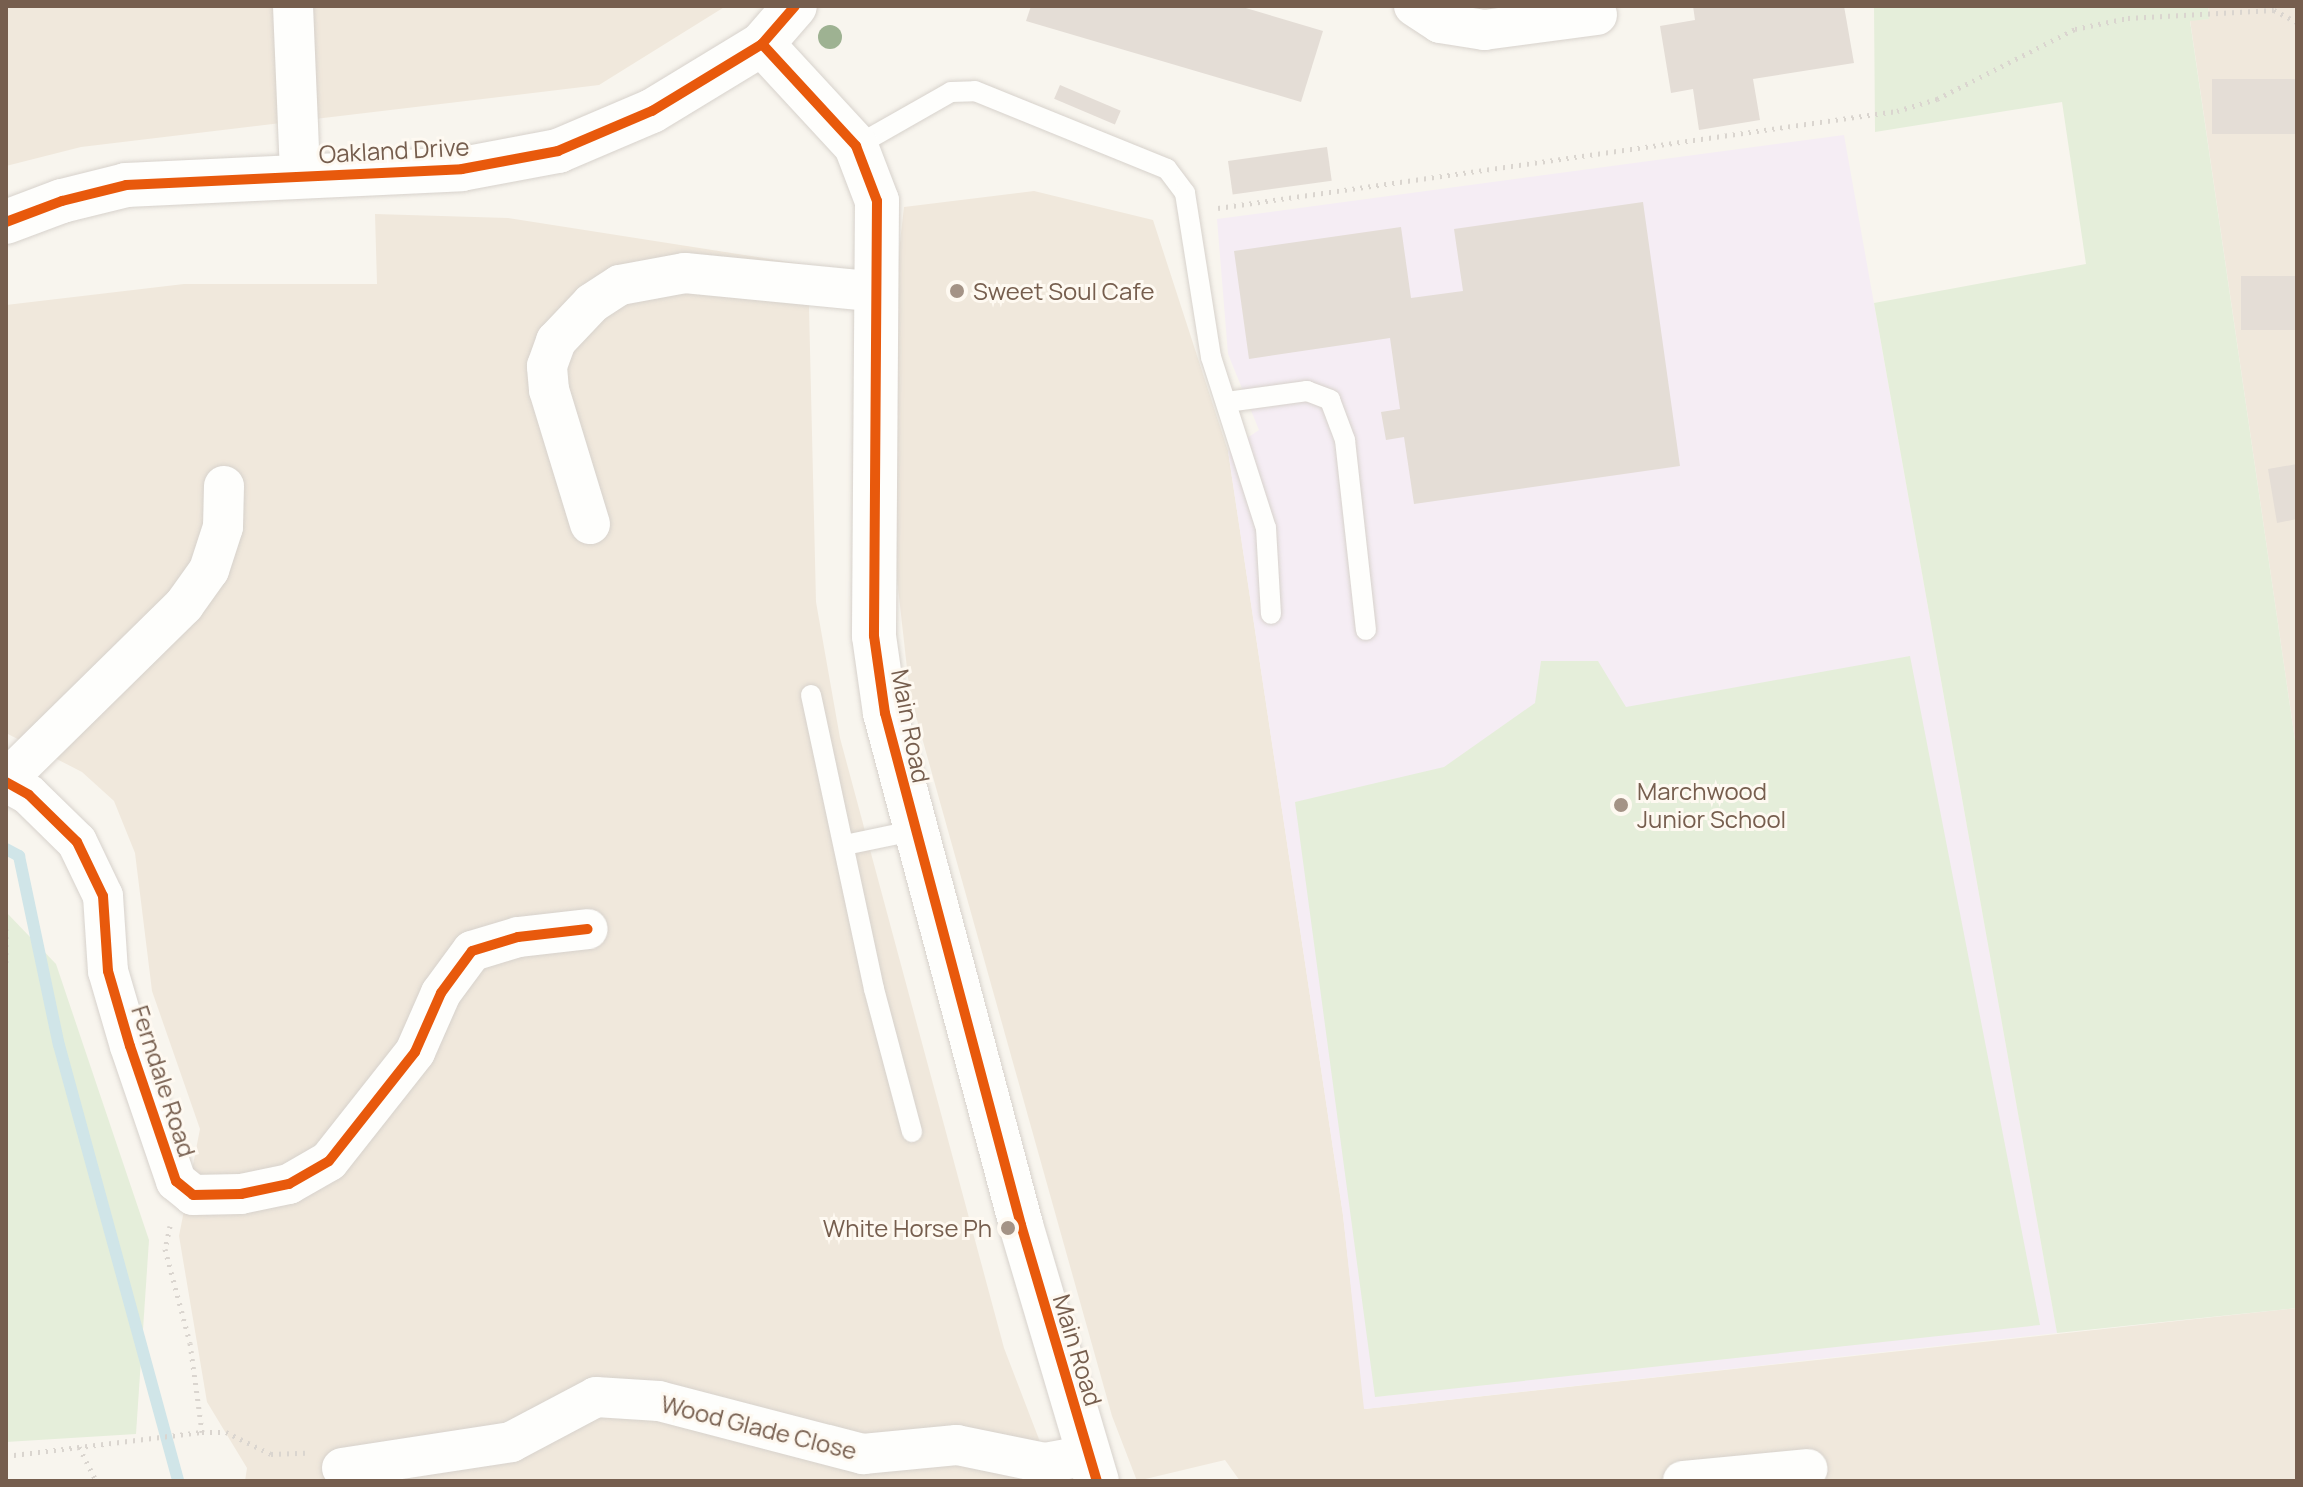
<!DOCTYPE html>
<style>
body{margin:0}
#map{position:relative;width:2303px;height:1487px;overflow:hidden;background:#f8f5ee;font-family:Manrope,sans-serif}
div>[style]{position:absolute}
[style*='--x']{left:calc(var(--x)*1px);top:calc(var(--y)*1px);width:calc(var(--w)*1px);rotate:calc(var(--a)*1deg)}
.residential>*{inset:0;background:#f0e8dc}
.education>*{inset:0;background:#f5edf4}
.green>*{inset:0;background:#e5eeda}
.stream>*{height:12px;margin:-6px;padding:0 6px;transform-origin:6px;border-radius:6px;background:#d0e5e8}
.building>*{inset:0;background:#e4ddd6;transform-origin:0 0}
.path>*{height:5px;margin-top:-2.5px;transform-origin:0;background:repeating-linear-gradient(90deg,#dad5cf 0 2px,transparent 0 8px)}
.roads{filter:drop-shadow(0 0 2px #d7d2cc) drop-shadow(0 0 2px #d7d2cc)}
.lane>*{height:20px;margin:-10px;padding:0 10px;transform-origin:10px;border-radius:10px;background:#fefefc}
.street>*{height:40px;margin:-20px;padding:0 20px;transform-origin:20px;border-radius:20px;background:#fefefc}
.secondary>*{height:44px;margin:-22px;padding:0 22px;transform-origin:22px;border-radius:22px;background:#fefefc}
.cycleway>*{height:10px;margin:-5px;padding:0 5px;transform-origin:5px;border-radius:5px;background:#e8590c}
.trees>*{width:24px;height:24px;margin:-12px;border-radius:50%;background:#9eb292}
.dots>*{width:22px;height:22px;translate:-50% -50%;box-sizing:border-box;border:4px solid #fef9f1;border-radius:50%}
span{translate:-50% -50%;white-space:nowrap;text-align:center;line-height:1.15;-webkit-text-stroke:6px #fef9f1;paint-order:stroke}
.street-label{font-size:24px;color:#765e4e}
.poi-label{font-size:24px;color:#765e4e}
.left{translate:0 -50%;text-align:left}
.right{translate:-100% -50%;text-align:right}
.frame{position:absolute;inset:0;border:8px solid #765e4e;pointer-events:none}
</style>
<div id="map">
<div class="residential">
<div style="clip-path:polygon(6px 6px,726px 6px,599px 85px,81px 147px,6px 166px)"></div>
<div style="clip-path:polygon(2208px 6px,2297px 6px,2297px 754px,2190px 20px,2209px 19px)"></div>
<div style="clip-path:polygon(1034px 191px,1153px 220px,1228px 451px,1343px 1215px,1365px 1409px,2297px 1308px,2297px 1481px,1240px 1481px,1225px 1460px,1137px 1481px,1112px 1416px,910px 695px,895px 561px,896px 279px,904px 207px)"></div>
<div style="clip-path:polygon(375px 214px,508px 218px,808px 265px,816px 602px,840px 738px,1004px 1348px,1055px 1481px,245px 1481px,247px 1468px,207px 1402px,179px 1236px,200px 1129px,152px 991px,135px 853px,114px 801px,82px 772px,6px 733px,6px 305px,184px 284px,377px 284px)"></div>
</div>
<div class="education">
<div style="clip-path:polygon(1844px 135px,2057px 1333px,1364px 1409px,1343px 1215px,1228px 451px,1259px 430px,1228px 354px,1217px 219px)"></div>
</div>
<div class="green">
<div style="clip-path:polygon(1874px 6px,2208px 6px,2209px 19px,2190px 21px,2297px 754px,2297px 1308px,2057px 1333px,1874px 303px,2086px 264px,2062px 102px,1875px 132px)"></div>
<div style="clip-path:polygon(1910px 656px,2040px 1325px,1375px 1397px,1295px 802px,1444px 767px,1535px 703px,1541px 661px,1598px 661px,1626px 707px)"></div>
<div style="clip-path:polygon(6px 912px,56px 964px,149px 1240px,136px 1434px,6px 1442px)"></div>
</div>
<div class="stream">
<div style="--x:6;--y:849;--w:15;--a:28"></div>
<div style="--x:19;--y:856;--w:193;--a:78.1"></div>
<div style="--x:59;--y:1045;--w:452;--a:74.7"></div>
</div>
<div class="building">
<div style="clip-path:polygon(1031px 6px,1239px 6px,1323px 31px,1301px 102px,1026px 21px)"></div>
<div style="clip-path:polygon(1693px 6px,1844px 6px,1854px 63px,1753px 79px,1760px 120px,1699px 130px,1693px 89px,1671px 93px,1660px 26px,1695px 20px)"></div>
<div style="left:2297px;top:79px;width:55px;height:85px;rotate:90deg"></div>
<div style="left:1060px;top:85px;width:66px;height:15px;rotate:23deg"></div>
<div style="left:1327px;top:147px;width:34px;height:100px;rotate:82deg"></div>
<div style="clip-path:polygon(1643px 202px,1680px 466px,1414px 504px,1404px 437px,1386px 440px,1381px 412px,1400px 409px,1390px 338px,1249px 359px,1234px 251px,1401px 227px,1411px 298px,1463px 291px,1454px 229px)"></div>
<div style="left:2297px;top:276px;width:54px;height:56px;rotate:90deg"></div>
<div style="clip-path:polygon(2297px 464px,2297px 519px,2277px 523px,2268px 469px)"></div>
</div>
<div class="path">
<div style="--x:1218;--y:208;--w:686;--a:-8.13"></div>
<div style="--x:1897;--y:111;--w:42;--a:-16.7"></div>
<div style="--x:1937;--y:99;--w:155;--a:-26.9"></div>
<div style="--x:2075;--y:29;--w:54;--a:-11.7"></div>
<div style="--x:2128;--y:18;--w:146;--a:-3.1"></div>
<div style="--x:2274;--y:10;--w:26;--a:28"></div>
<div style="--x:6;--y:929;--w:38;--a:90"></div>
<div style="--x:170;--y:1226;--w:24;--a:102"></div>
<div style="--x:165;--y:1249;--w:97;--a:75.1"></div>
<div style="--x:190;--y:1343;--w:90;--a:82.3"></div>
<div style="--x:79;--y:1447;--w:38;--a:63"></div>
<div style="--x:6;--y:1456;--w:197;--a:-7"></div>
<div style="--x:202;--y:1432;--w:24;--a:0"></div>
<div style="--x:226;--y:1432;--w:50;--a:26.1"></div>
<div style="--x:271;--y:1454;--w:34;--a:-2"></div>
</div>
<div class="roads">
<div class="lane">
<div style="--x:856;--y:146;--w:109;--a:-29.6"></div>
<div style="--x:951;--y:92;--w:24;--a:-2"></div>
<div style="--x:975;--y:91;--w:207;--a:22.1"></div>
<div style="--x:1167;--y:169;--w:30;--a:53"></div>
<div style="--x:1185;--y:193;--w:166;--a:81"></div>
<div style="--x:1211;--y:357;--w:180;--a:72.2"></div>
<div style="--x:1266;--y:528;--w:86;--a:86.7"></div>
<div style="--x:1227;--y:402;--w:81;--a:-7.8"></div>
<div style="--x:1307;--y:391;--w:25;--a:21"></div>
<div style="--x:1330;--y:400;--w:43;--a:69.4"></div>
<div style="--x:1345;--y:440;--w:191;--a:83.7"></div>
<div style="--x:811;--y:695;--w:301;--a:77.9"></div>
<div style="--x:874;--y:989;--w:148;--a:75.1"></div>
<div style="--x:845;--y:845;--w:68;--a:-11.8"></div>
</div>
<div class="street">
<div style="--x:293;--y:6;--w:169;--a:87.6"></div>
<div style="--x:1414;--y:6;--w:31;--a:33"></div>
<div style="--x:1440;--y:23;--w:45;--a:9"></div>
<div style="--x:1484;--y:30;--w:114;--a:-7.6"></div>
<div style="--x:590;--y:524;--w:140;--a:-107"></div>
<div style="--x:549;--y:390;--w:24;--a:-95"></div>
<div style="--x:547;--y:366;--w:27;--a:-70"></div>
<div style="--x:556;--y:341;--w:52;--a:-46.5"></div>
<div style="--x:592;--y:303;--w:33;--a:-33"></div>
<div style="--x:620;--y:285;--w:66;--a:-10.5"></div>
<div style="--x:685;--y:273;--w:194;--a:5.6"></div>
<div style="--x:6;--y:780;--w:250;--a:-44.5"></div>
<div style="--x:184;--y:605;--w:43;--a:-54.5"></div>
<div style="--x:209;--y:570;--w:45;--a:-72"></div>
<div style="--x:223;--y:527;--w:41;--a:-88.6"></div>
<div style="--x:6;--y:782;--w:26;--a:29"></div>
<div style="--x:29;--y:795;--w:67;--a:44.4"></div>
<div style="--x:77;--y:842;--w:60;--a:64.3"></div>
<div style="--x:103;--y:896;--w:75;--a:86.2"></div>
<div style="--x:108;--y:971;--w:78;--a:73.7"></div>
<div style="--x:130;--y:1046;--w:143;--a:71.2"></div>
<div style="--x:176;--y:1181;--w:22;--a:39"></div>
<div style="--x:193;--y:1195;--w:48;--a:-1.2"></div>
<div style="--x:241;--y:1194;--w:49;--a:-11.8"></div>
<div style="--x:289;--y:1184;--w:46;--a:-29.9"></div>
<div style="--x:329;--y:1161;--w:139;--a:-51.7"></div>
<div style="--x:415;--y:1052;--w:64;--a:-66.2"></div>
<div style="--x:441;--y:993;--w:52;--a:-53.6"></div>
<div style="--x:472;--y:951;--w:48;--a:-16.9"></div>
<div style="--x:518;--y:937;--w:70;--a:-6.5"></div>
<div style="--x:342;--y:1468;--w:171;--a:-8.7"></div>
<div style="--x:511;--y:1442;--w:96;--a:-27.9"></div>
<div style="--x:596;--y:1397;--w:63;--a:3.6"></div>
<div style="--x:659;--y:1401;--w:211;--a:14.6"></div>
<div style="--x:863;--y:1454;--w:94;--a:-5.5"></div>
<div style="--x:957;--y:1445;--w:90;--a:11.6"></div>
<div style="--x:1045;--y:1463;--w:45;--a:-10.3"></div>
<div style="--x:1683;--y:1481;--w:125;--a:-5.5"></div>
</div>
<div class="secondary">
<div style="--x:762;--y:44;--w:139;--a:47.3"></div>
<div style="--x:856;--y:146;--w:59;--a:69.1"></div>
<div style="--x:877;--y:201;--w:435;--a:90.4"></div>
<div style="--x:874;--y:636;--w:78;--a:81.9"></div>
<div style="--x:885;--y:713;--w:530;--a:75.12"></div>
<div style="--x:1021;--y:1225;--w:267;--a:73.5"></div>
<div style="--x:6;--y:222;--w:60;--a:-20.6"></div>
<div style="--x:62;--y:201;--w:66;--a:-14"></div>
<div style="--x:126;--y:185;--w:336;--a:-2.7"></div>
<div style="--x:462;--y:169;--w:98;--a:-10.6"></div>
<div style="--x:558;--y:151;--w:102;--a:-23.1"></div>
<div style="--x:652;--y:111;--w:129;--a:-31.3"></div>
<div style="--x:762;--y:44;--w:50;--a:-49"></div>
</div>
</div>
<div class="cycleway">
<div style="--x:762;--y:44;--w:139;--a:47.3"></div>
<div style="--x:856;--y:146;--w:59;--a:69.1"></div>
<div style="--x:877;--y:201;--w:435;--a:90.4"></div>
<div style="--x:874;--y:636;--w:78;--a:81.9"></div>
<div style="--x:885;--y:713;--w:530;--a:75.12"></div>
<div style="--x:1021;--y:1225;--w:267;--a:73.5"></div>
<div style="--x:6;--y:222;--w:60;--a:-20.6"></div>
<div style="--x:62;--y:201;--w:66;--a:-14"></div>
<div style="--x:126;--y:185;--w:336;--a:-2.7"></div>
<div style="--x:462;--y:169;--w:98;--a:-10.6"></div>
<div style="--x:558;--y:151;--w:102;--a:-23.1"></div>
<div style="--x:652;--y:111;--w:129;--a:-31.3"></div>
<div style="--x:762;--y:44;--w:50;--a:-49"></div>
<div style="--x:6;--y:782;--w:26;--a:29"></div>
<div style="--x:29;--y:795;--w:67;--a:44.4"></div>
<div style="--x:77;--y:842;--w:60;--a:64.3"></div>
<div style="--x:103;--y:896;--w:75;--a:86.2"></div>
<div style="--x:108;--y:971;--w:78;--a:73.7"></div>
<div style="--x:130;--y:1046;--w:143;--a:71.2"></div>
<div style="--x:176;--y:1181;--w:22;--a:39"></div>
<div style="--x:193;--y:1195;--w:48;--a:-1.2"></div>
<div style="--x:241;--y:1194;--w:49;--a:-11.8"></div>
<div style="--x:289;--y:1184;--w:46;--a:-29.9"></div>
<div style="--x:329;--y:1161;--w:139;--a:-51.7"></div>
<div style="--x:415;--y:1052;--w:64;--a:-66.2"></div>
<div style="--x:441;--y:993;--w:52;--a:-53.6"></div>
<div style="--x:472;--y:951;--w:48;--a:-16.9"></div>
<div style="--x:518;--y:937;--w:70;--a:-6.5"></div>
</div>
<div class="trees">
<div style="left:830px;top:37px"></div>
</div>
<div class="dots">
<div style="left:957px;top:291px;background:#a49386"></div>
<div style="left:1621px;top:805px;background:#a49386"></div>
<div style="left:1008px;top:1228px;background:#a49386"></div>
</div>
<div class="street-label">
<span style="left:394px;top:150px;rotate:-3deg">Oakland Drive</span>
<span style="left:911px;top:726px;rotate:79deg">Main Road</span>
<span style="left:164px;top:1081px;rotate:72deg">Ferndale Road</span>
<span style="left:1078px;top:1350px;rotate:73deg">Main Road</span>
<span style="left:759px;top:1427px;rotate:14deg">Wood Glade Close</span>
</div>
<div class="poi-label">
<span class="left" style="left:973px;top:291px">Sweet Soul Cafe</span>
<span class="left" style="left:1637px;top:805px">Marchwood<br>Junior School</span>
<span class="right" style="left:992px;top:1228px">White Horse Ph</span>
</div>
<div class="frame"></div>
</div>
